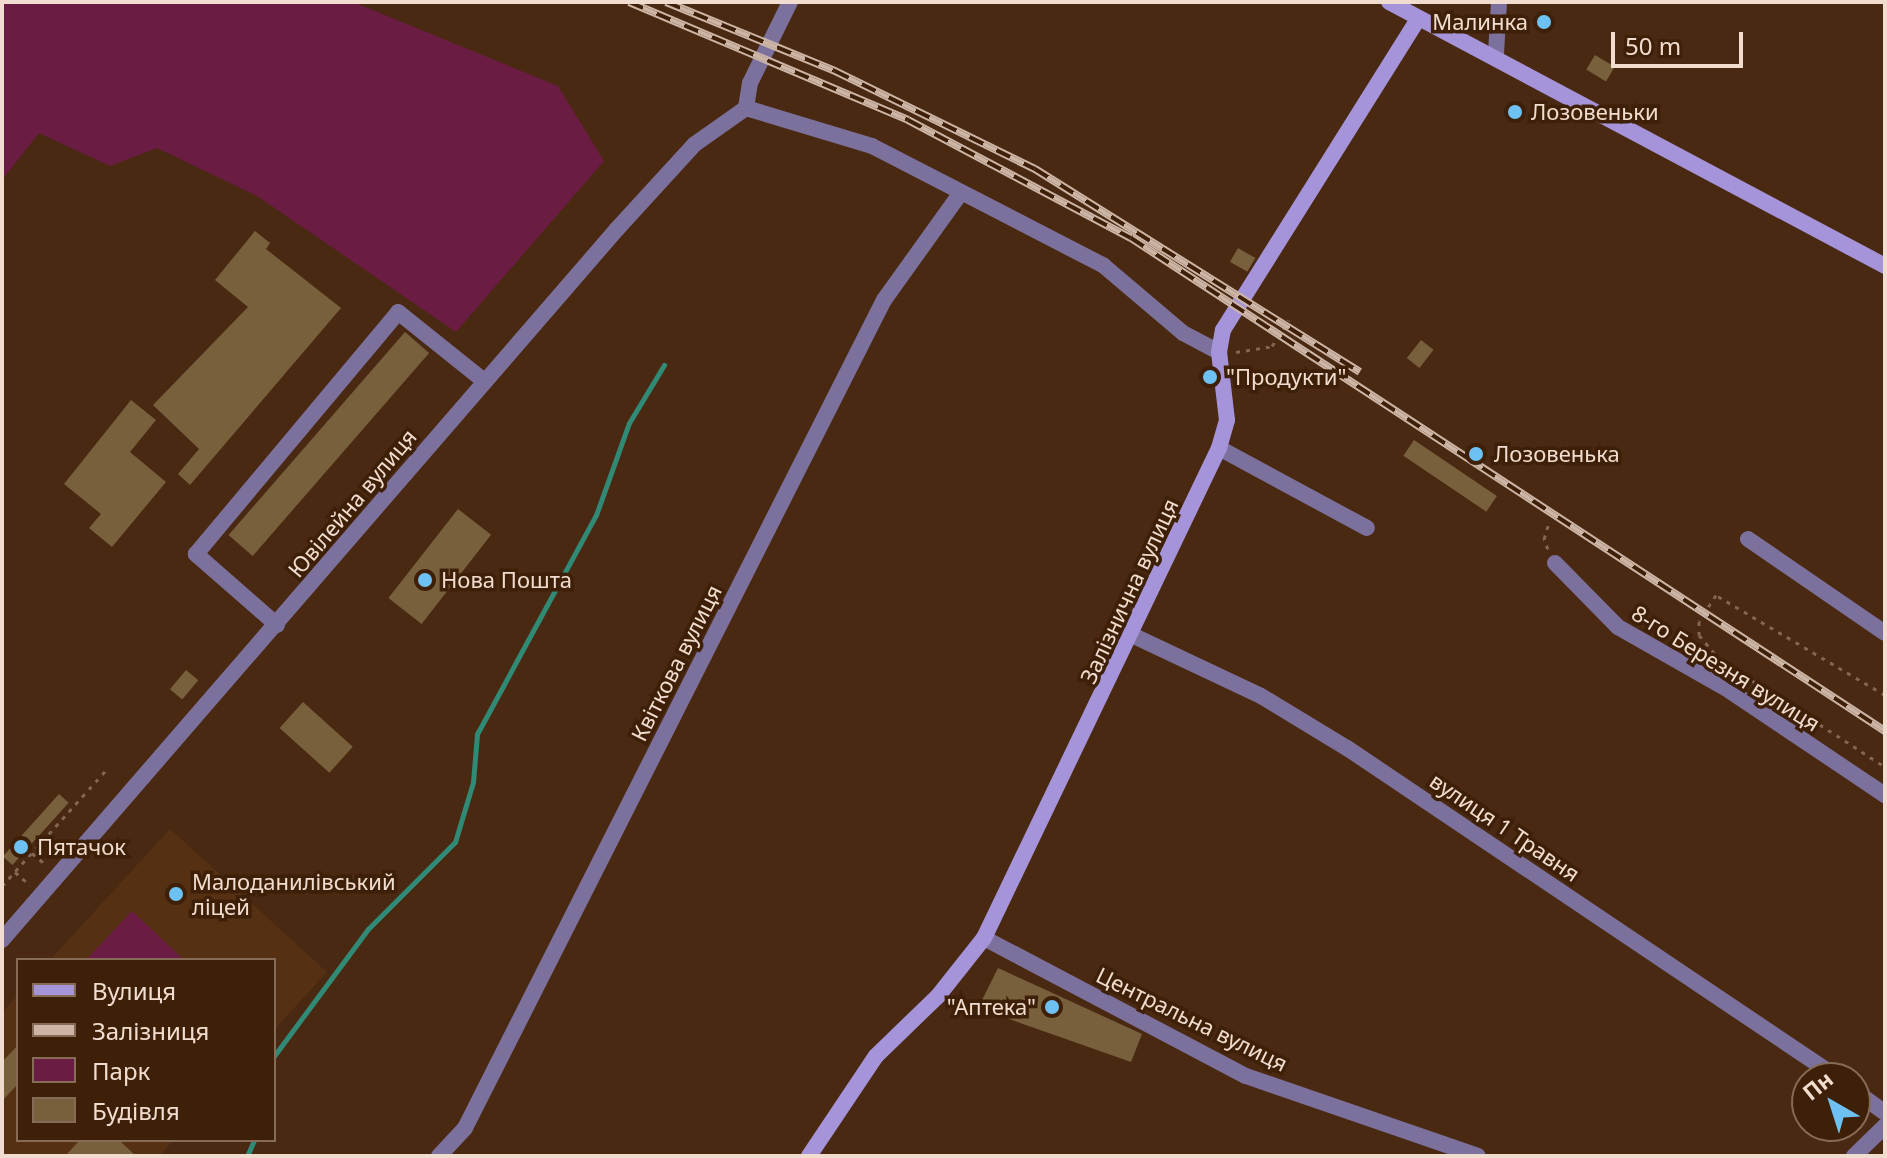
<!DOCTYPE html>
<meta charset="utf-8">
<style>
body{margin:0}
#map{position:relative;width:1887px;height:1158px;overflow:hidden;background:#492912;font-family:"Noto Sans",sans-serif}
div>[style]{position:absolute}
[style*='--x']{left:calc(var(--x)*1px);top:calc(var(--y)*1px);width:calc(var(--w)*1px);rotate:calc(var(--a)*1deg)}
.built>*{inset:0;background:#553013}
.green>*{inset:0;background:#6b1c42}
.stream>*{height:5px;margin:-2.5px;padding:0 2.5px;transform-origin:2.5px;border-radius:2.5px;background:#308a76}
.building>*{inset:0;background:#79603d;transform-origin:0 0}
.path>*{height:3px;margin-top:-1.5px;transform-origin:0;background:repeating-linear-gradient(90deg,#826652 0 4px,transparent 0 10px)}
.street>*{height:16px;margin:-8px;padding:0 8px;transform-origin:8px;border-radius:8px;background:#7c719d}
.secondary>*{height:16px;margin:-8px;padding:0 8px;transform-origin:8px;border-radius:8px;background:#a694da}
.rail>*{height:8px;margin-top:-4px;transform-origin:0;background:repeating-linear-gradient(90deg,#3e1f07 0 15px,#ccb5a5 0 30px);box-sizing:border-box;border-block:2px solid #ccb5a5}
.dots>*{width:22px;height:22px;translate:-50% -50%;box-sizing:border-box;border:4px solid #3e1f07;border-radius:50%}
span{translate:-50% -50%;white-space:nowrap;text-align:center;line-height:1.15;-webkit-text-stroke:7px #3e1f07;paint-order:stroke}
.poi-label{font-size:22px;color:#f1ddcf}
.right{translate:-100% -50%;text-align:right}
.left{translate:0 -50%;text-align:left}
.street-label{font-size:22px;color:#f1ddcf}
.frame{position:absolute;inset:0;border:4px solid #f1ddcf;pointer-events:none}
.legend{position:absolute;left:16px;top:958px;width:260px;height:184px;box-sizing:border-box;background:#3e1f07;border:2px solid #866b57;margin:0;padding:10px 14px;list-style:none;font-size:24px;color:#f1ddcf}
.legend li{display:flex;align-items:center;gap:16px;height:40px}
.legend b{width:40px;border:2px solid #866b57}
.north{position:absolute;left:1791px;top:1062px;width:80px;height:80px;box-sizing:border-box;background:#3e1f07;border:2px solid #866b57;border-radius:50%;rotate:321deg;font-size:22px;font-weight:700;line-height:32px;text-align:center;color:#f1ddcf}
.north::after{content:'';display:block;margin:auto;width:28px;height:36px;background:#6dc2f3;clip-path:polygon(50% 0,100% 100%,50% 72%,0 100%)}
.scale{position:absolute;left:1611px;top:32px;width:132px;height:36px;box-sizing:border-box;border:4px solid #f1ddcf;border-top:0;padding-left:10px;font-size:24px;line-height:28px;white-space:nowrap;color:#f1ddcf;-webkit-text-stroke:6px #3e1f07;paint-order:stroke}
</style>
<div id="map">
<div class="built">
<div style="clip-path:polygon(170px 829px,327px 972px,274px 1030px,274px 960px,50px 960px)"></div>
<div style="clip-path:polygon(18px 995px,18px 1140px,174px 1140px,159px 1156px,2px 1156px,2px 1013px)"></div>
</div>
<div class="green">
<div style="clip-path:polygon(2px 2px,353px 2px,558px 86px,604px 161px,456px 332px,257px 196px,157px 148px,110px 166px,39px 133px,2px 180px)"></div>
<div style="clip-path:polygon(132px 911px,184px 960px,86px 960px)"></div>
</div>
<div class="stream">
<div style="--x:274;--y:1056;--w:158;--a:-53.5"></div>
<div style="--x:368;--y:929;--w:123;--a:-45"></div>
<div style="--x:455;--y:842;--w:63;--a:-73.3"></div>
<div style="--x:473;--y:782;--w:48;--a:-85.2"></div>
<div style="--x:477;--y:734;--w:249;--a:-61.5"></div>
<div style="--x:596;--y:515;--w:98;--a:-70.3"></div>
<div style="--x:629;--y:423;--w:68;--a:-58.9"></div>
<div style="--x:247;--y:1156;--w:17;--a:-66"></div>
</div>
<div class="building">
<div style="left:1595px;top:55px;width:23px;height:17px;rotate:31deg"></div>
<div style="clip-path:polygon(255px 231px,270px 243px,266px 249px,341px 308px,190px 485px,178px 474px,199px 449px,153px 405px,248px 307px,215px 280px)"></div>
<div style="left:1238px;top:248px;width:20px;height:16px;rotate:30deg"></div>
<div style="left:405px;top:332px;width:32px;height:269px;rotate:41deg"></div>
<div style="left:1421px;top:340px;width:16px;height:23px;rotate:38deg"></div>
<div style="clip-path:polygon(131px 400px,156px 420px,130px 452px,166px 482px,112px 547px,89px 528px,101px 514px,64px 484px)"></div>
<div style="left:1414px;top:440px;width:100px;height:19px;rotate:34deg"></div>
<div style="left:458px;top:509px;width:42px;height:113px;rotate:38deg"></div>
<div style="left:186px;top:670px;width:16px;height:25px;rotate:40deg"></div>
<div style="left:303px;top:702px;width:67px;height:35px;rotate:42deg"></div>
<div style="left:59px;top:794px;width:13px;height:84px;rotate:42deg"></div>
<div style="clip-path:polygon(998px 968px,1142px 1034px,1131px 1062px,978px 1008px)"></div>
<div style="clip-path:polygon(18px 1045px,18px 1084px,2px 1101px,2px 1062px)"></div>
<div style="clip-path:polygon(80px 1140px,119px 1140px,136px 1156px,65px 1156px)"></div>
</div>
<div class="path">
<div style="--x:1236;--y:352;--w:36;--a:-9"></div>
<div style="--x:1272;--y:346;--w:31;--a:-57"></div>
<div style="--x:1548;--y:549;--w:11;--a:-112"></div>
<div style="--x:1544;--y:539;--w:17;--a:-73"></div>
<div style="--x:1885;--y:695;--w:196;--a:-149.4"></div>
<div style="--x:1716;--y:595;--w:31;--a:123"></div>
<div style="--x:1699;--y:621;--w:14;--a:90"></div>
<div style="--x:1699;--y:635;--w:31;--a:50"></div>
<div style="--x:1719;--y:659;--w:198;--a:33"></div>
<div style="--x:32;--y:853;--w:16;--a:40"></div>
<div style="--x:15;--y:872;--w:20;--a:41"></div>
<div style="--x:2;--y:886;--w:156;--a:-48.1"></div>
</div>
<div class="street">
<div style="--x:1496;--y:54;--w:52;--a:-86.7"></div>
<div style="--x:746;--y:108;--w:132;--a:16.8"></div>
<div style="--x:872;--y:146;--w:261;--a:27.3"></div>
<div style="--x:1104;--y:266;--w:104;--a:40.3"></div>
<div style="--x:1183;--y:333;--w:41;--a:27.8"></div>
<div style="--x:746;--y:108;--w:25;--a:-81"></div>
<div style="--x:750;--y:83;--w:90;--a:-63.7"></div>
<div style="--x:1219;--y:448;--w:168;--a:28.4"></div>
<div style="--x:1748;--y:539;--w:166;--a:34.5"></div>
<div style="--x:1555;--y:563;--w:90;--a:45.5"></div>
<div style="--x:1618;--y:627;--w:129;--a:29.7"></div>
<div style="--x:1730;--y:691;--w:187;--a:33.9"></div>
<div style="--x:277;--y:625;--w:108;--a:-138.8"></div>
<div style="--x:196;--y:554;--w:315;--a:-50.1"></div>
<div style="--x:398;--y:312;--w:110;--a:38.7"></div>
<div style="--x:1134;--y:636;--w:140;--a:25.3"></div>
<div style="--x:1261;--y:696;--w:100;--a:31.2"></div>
<div style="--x:1347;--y:748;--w:592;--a:33.9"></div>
<div style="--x:984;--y:938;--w:296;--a:27.8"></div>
<div style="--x:1246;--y:1076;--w:245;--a:19"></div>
<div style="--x:2;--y:940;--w:940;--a:-49.14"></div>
<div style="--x:617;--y:229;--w:115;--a:-47.5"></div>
<div style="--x:695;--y:144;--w:62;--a:-35.2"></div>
<div style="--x:1855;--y:1091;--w:37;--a:36"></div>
<div style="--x:439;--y:1156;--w:38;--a:-47"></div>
<div style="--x:465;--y:1128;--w:928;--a:-63.16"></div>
<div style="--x:884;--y:300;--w:130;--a:-54.4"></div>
<div style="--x:1854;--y:1156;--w:43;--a:-44.1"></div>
</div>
<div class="secondary">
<div style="--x:1389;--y:2;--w:562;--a:28.02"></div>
<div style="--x:809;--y:1156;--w:120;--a:-56.2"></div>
<div style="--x:876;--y:1056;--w:86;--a:-44.1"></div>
<div style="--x:938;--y:996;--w:74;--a:-51.6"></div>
<div style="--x:984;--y:938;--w:543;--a:-64.38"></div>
<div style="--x:1219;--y:448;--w:29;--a:-74"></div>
<div style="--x:1227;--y:420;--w:68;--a:-96.7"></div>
<div style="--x:1219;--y:352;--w:22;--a:-80"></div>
<div style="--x:1223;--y:330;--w:368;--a:-57.9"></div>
</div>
<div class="rail">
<div style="--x:629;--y:2;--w:303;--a:22.9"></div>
<div style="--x:908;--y:120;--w:252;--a:27.9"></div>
<div style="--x:1131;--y:238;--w:901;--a:33.18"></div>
<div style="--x:666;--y:2;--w:183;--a:22.2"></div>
<div style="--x:835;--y:71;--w:223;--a:26.1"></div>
<div style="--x:1035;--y:169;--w:383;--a:32"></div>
</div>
<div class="dots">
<div style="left:1544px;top:22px;background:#6dc2f3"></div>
<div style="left:1515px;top:112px;background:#6dc2f3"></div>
<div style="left:1210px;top:377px;background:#6dc2f3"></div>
<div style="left:1476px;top:454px;background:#6dc2f3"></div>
<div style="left:425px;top:580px;background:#6dc2f3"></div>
<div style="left:21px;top:847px;background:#6dc2f3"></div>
<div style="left:176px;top:894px;background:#6dc2f3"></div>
<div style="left:1052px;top:1007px;background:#6dc2f3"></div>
</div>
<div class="poi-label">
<span class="right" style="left:1528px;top:22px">Малинка</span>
<span class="left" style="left:1531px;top:112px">Лозовеньки</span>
<span class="left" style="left:1226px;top:377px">"Продукти"</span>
<span class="left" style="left:1494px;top:454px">Лозовенька</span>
<span class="left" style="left:441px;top:580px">Нова Пошта</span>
<span class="left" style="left:37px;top:847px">Пятачок</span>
<span class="left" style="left:192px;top:894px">Малоданилівський<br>ліцей</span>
<span class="right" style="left:1036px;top:1007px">"Аптека"</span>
</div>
<div class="street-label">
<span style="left:352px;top:503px;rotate:-50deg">Ювілейна вулиця</span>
<span style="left:1129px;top:591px;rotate:-65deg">Залізнична вулиця</span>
<span style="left:676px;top:663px;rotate:-63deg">Квіткова вулиця</span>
<span style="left:1726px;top:668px;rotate:32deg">8-го Березня вулиця</span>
<span style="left:1505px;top:827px;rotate:34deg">вулиця 1 Травня</span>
<span style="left:1192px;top:1019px;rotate:26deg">Центральна вулиця</span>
</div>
<div class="frame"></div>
<ul class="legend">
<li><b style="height:10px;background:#a694da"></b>Вулиця</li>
<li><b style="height:10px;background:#ccb5a5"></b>Залізниця</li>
<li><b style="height:22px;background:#6b1c42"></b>Парк</li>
<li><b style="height:22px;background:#79603d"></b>Будівля</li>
</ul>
<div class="north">Пн</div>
<div class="scale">50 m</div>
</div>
